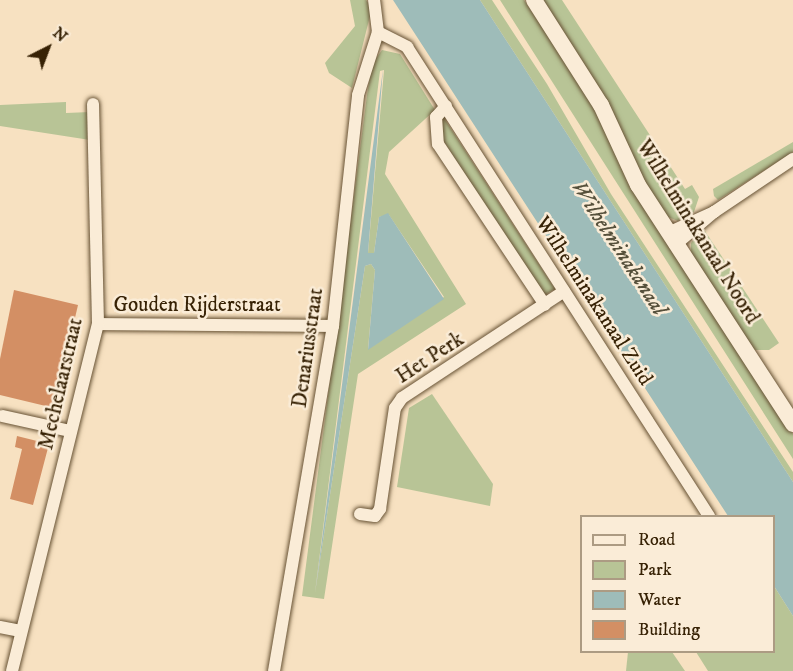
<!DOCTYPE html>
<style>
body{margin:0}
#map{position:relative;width:793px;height:671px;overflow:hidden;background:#f7e1c1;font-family:"IM FELL DW Pica",serif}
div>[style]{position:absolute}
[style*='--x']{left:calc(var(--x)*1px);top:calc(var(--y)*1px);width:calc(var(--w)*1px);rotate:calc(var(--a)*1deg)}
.green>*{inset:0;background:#b8c496}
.water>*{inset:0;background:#9ebcb9}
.building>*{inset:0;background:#d38f64}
.roads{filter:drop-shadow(0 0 2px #675234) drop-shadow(0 0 2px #675234)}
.street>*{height:12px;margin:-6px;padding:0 6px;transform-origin:6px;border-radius:6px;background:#faecd7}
.secondary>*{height:16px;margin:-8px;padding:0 8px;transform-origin:8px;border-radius:8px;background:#faecd7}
span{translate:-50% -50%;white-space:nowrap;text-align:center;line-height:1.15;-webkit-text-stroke:5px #faecd7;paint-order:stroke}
.street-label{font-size:21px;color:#372205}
.water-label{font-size:22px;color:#56503b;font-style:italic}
.legend{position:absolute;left:580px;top:515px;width:195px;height:138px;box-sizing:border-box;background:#faecd7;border:2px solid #ac9b83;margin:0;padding:8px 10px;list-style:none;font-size:18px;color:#372205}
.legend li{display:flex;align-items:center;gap:12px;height:30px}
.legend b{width:30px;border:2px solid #ac9b83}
.north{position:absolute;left:18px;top:18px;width:60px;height:60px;-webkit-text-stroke:4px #faecd7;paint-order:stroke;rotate:42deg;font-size:16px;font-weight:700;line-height:24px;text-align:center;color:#372205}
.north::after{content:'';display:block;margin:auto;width:21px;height:27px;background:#372205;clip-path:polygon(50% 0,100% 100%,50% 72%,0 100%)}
</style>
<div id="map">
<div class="green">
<div style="clip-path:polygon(350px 0,366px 0,372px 8px,352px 88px,329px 73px,325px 63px,355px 26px)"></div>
<div style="clip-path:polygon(480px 0,492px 0,547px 84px,611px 194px,793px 472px,793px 482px)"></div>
<div style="clip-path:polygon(500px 0,524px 0,593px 104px,628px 183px,793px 434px,793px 459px)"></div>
<div style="clip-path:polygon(540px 0,562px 0,685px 189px,692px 185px,699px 197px,694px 212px,678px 221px,663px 215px)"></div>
<div style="clip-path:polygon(evenodd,382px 50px,400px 54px,435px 110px,389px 152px,385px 174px,466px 304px,358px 374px,324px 599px,302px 596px,367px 95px,372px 64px,382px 50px,384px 70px,368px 253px,374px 253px,379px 217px,389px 215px,444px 297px,368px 349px,375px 270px,371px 264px,365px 266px,315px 593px,380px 71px,384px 70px)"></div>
<div style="clip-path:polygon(66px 102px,66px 113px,90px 112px,90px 140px,0 126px,0 105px)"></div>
<div style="clip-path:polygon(442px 115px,555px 289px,543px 296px,441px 137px)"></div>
<div style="clip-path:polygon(793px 142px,793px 152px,718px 200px,714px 196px,713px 189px)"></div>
<div style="clip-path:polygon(703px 228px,779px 343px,769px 350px,753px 350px,691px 256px,691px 243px)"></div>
<div style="clip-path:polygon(432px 394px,493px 484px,490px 506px,397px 487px,409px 408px)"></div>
<div style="clip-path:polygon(774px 586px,793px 616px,793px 671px,708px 671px,696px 652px,774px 652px)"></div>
<div style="clip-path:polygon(628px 652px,672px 652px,685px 671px,626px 671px)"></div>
</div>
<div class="water">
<div style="clip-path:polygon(393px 0,480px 0,793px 482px,793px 616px,774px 586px,774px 516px,728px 516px)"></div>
<div style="clip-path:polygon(383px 69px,368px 253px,374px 253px,379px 217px,388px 213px,444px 299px,368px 350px,375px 270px,371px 264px,365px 266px,315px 593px)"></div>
</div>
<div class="building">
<div style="clip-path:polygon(14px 290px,78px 305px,54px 408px,0 395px,0 359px)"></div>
<div style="clip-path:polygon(17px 436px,49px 444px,33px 505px,10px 499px,22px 449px,15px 447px)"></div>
</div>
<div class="roads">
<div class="street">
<div style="--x:378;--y:32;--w:33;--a:27"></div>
<div style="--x:407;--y:47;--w:558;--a:57.22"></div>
<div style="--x:446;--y:106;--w:15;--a:132"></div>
<div style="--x:436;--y:117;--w:27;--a:86"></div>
<div style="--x:438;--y:144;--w:193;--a:56.4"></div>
<div style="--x:714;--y:212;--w:95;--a:-33.9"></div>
<div style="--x:668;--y:233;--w:51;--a:-24.5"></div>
<div style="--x:714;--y:212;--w:51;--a:139.8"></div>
<div style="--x:98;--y:324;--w:235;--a:0.5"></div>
<div style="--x:2;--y:416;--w:70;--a:12.4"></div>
<div style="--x:360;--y:514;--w:15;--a:8"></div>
<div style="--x:375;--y:516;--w:9;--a:-54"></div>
<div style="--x:380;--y:509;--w:102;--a:-81.6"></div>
<div style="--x:395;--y:408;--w:12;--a:-55"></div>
<div style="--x:402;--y:398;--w:194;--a:-33.4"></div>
<div style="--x:0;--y:627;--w:21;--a:11"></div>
<div style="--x:12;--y:671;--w:357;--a:-76.1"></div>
<div style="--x:98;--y:324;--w:220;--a:-91.3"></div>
<div style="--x:274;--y:671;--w:350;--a:-80.3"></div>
<div style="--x:333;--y:326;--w:232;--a:-83.8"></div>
<div style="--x:358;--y:95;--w:66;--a:-72.4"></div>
<div style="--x:378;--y:32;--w:32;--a:-97"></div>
</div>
<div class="secondary">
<div style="--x:534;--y:0;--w:125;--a:57.5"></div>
<div style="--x:601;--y:105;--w:88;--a:65.2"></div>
<div style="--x:638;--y:185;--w:285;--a:57"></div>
</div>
</div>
<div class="street-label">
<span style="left:698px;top:232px;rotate:58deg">Wilhelminakanaal Noord</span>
<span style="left:594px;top:301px;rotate:57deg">Wilhelminakanaal Zuid</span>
<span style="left:197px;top:305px">Gouden Rijderstraat</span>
<span style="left:308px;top:348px;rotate:-82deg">Denariusstraat</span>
<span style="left:430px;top:358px;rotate:-33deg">Het Perk</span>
<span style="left:61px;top:384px;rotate:-77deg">Mechelaarstraat</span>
</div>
<div class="water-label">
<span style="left:619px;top:248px;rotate:57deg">Wilhelminakanaal</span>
</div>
<ul class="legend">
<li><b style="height:8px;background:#faecd7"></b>Road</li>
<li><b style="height:16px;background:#b8c496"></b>Park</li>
<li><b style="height:16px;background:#9ebcb9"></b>Water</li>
<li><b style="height:16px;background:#d38f64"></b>Building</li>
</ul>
<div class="north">N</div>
</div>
